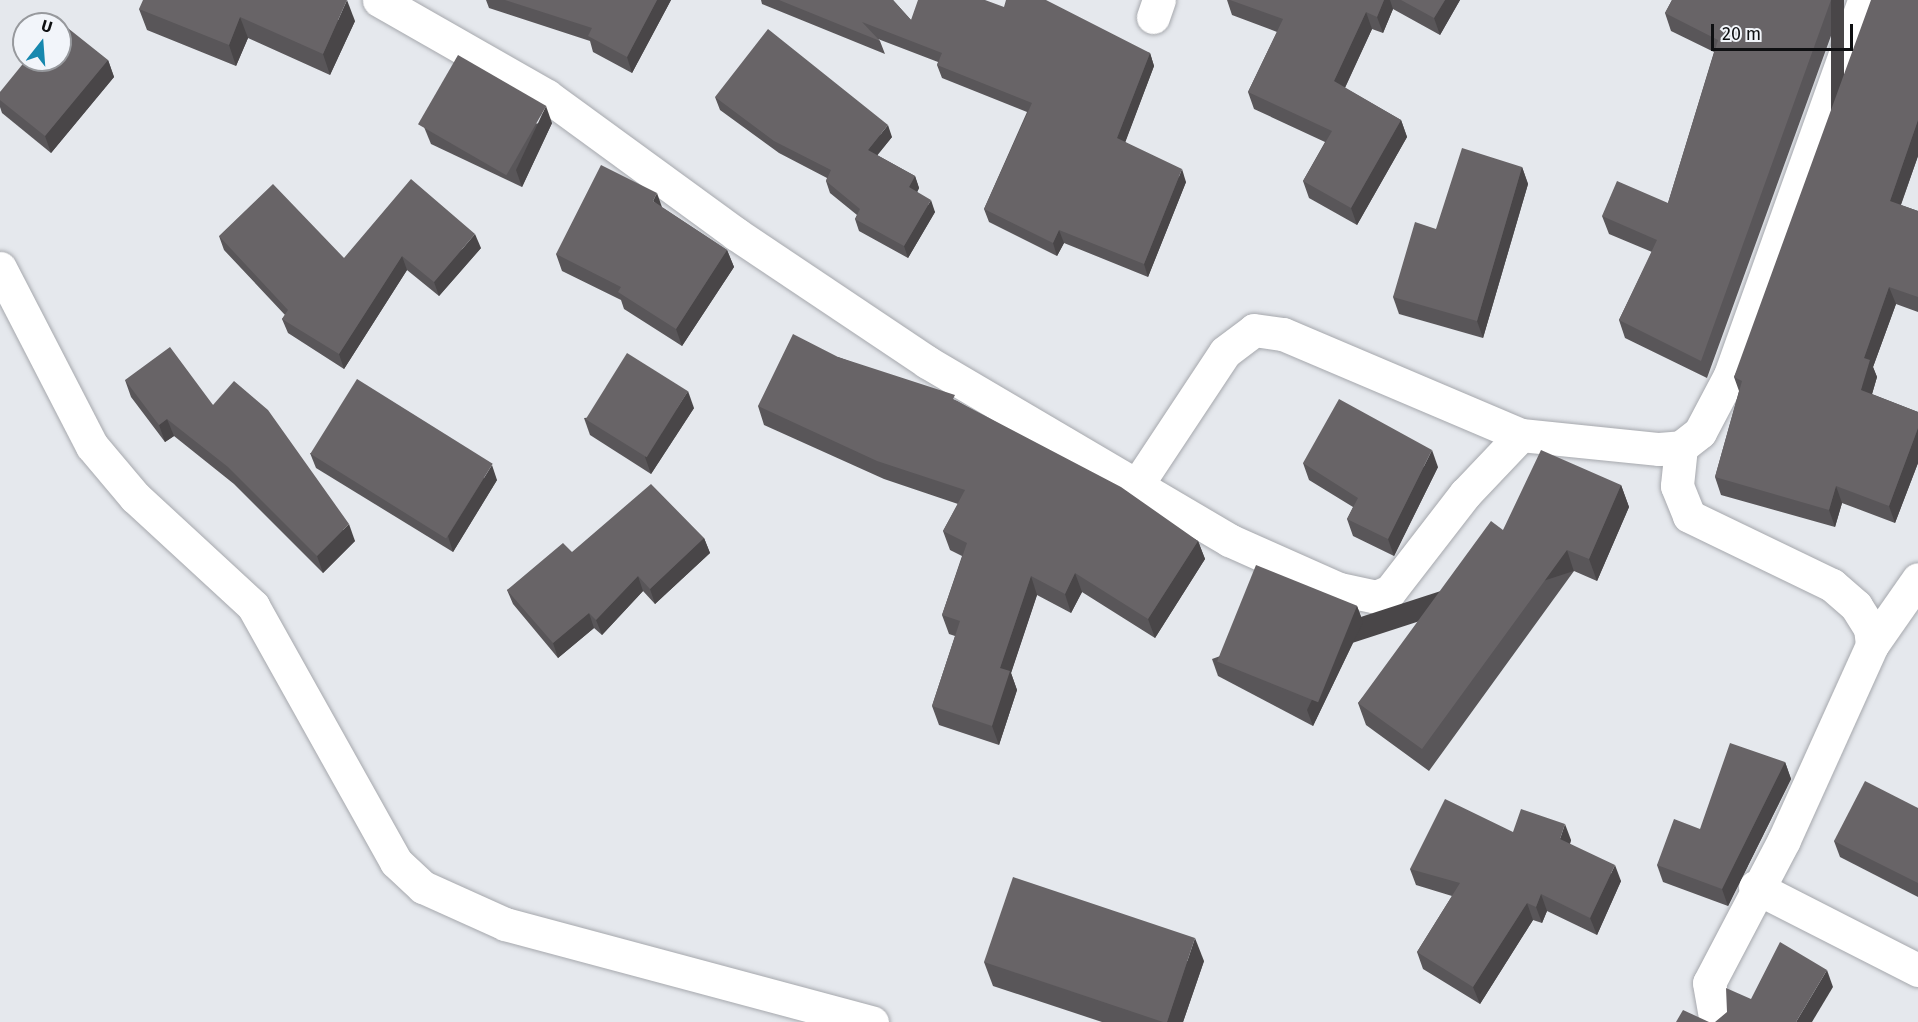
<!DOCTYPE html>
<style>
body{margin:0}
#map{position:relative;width:1918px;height:1022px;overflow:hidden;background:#e5e8ed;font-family:"Fira Sans",sans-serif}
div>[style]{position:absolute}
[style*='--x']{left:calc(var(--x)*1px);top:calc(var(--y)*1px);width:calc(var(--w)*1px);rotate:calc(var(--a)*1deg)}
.roads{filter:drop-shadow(0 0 2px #a6a8ad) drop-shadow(0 0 2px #a6a8ad)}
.minor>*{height:33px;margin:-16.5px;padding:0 16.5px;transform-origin:16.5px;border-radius:16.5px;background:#fff}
.wall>*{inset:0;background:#595659}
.shaded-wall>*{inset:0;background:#494648;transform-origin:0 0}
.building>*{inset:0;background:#686467;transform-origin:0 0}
span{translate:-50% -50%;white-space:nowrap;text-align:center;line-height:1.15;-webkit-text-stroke:6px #f2f5fa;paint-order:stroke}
.north{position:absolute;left:12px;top:12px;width:60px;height:60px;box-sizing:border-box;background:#f2f5fa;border:2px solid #97999d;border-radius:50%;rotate:17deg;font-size:16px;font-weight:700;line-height:24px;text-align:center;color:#0f1012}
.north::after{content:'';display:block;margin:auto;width:21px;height:27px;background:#1788ae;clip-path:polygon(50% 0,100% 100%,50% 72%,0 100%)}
.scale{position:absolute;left:1711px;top:24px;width:142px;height:27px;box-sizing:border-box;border:3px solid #0f1012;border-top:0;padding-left:8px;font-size:18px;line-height:21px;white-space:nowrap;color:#0f1012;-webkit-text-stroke:4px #f2f5fa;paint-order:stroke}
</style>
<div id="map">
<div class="roads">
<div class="minor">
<div style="--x:379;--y:0;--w:193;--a:29.7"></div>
<div style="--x:547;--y:96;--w:234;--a:36.1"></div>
<div style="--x:736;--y:234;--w:230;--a:33.8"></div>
<div style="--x:927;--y:362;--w:351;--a:30.5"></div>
<div style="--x:1229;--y:540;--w:120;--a:24"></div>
<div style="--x:1339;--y:589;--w:38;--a:12"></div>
<div style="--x:1376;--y:597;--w:15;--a:-23"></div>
<div style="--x:1390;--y:591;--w:123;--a:-52.3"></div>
<div style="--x:1465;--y:494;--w:81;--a:-46.5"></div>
<div style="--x:1521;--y:435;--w:139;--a:5.8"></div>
<div style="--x:1659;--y:449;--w:22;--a:-5"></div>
<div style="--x:1681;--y:447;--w:24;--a:-38"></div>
<div style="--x:1700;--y:432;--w:64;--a:-62.2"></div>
<div style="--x:1730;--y:375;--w:398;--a:-70.3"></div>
<div style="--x:1153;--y:17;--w:18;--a:-71"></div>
<div style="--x:0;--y:268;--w:200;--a:62.7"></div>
<div style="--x:92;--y:446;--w:67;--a:49.9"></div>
<div style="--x:135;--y:497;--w:161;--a:42.7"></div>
<div style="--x:253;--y:606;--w:293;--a:60.8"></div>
<div style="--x:396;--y:862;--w:37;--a:43"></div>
<div style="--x:423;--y:887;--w:90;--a:24.3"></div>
<div style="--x:505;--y:924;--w:380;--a:15"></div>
<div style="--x:1681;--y:447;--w:39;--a:96"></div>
<div style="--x:1677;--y:486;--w:32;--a:68"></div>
<div style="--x:1689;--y:516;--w:159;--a:25.8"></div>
<div style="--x:1832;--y:585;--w:32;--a:41"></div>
<div style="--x:1856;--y:606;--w:26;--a:58"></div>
<div style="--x:1870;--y:628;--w:17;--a:83"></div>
<div style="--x:1872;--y:645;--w:214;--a:114.3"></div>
<div style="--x:1784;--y:840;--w:161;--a:117.7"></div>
<div style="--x:1709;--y:983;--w:40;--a:80"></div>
<div style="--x:1137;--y:485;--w:159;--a:-56.5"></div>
<div style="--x:1225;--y:352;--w:36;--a:-37"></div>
<div style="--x:1254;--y:330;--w:29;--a:8"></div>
<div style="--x:1283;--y:334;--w:259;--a:23"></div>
<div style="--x:1872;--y:645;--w:80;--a:-55.1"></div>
<div style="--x:1755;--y:887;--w:183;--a:27"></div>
</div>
</div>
<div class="wall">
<div style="clip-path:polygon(486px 0,671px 0,632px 73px,593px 52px,590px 41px,489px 8px)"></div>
<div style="clip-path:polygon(761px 0,893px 0,911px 20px,1004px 7px,1150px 53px,1154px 66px,1125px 142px,1186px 182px,1148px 277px,1064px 243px,1057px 256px,989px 222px,984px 209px,1027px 112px,942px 78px,937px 65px,938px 62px,878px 39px,880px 41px,885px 54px,762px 4px)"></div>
<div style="clip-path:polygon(1227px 0,1460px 0,1440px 35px,1393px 9px,1383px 33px,1372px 29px,1345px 88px,1401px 120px,1407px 137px,1357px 225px,1309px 198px,1303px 181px,1325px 142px,1254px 109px,1248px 92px,1277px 32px,1232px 15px)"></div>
<div style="clip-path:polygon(1672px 0,1844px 0,1707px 378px,1625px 338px,1619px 320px,1652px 252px,1609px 234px,1602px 216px,1668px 203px,1714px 52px,1671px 31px,1665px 13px)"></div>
<div style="clip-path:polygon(1918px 0,1918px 156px,1901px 205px,1918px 211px,1918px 312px,1896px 304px,1873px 367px,1877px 377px,1872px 394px,1918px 412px,1918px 463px,1895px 523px,1842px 503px,1835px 527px,1721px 495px,1715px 477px,1739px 391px,1734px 377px)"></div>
<div style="clip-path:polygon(139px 9px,355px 21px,330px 75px,248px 38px,236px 66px,147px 30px)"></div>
<div style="clip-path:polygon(108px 60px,114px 77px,51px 153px,2px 113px,0 107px,0 92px)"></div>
<div style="clip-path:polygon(715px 97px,892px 137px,877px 155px,915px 176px,919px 188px,917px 192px,935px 212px,908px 258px,859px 231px,855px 219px,857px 215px,830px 193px,826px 181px,827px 178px,779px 153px,720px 110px)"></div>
<div style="clip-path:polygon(552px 123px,522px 187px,431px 144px,424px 127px)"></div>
<div style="clip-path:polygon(1522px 167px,1528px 184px,1483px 338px,1399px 314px,1393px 297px,1436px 229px)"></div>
<div style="clip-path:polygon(663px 208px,727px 250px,734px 267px,682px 346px,624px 309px,621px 300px,562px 271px,556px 254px)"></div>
<div style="clip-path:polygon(219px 236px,344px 258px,481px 248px,439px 296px,407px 270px,344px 369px,288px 333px,282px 319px,285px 315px,224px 250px)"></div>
<div style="clip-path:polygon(838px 357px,957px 401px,1198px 541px,1205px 559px,1155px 638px,1082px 592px,1071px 613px,1037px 595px,1011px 673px,1017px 690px,999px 745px,939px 725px,932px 706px,955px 636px,949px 634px,942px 615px,962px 556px,950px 550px,943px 531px,958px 504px,884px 479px,764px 425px,758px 406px)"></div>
<div style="clip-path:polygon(125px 380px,213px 405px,355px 541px,323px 573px,234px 484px,174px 436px,165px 442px,131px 397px)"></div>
<div style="clip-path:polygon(694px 408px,651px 474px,590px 435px,584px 418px)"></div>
<div style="clip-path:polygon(310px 453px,497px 480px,453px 552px,316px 468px)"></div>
<div style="clip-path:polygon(1303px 463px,1438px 467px,1394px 556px,1353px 536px,1347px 519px,1353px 507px,1309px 480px)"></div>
<div style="clip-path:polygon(1621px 485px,1629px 507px,1597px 581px,1574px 571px,1429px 771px,1366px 725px,1358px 703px,1503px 530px)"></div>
<div style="clip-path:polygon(704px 538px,710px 553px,655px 604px,643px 591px,602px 635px,594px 628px,558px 658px,513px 604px,507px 590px,572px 552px)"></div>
<div style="clip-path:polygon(1357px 606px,1363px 622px,1313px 726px,1218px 676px,1212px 659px)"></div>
<div style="clip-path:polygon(1785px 762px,1791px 779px,1728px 906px,1663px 882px,1657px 865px)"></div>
<div style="clip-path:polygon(1918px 808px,1918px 897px,1840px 857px,1834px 841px)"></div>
<div style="clip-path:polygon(1513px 832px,1571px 840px,1570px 844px,1621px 881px,1597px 935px,1547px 911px,1542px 923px,1533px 920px,1480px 1004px,1423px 969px,1417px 952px,1452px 896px,1416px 885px,1410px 869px)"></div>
<div style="clip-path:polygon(1204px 961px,1183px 1022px,1102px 1022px,993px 986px,984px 962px)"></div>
</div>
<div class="shaded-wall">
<div style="clip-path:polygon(347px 0,355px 21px,330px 75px,323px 54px)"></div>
<div style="clip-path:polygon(657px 0,671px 0,632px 73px,627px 57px)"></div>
<div style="clip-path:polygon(1384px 0,1390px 0,1393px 9px,1383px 33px,1377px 17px)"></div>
<div style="clip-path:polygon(1445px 0,1460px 0,1440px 35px,1434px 18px)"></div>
<div style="left:1831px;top:0;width:13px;height:384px"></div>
<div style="clip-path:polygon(1366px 12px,1372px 29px,1340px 98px,1334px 81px)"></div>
<div style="clip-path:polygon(240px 17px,248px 38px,236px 66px,229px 45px)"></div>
<div style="clip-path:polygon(1150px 53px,1154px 66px,1122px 151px,1117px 138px)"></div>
<div style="clip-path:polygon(108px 60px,114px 77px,51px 153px,45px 136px)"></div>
<div style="clip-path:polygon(546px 106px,552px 123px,522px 187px,516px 170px)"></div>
<div style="clip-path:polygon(1401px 120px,1407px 137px,1357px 225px,1351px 208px)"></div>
<div style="clip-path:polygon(1918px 120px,1918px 156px,1896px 218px,1890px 201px)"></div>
<div style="clip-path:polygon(888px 125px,892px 137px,872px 162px,868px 150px)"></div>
<div style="clip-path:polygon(1522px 167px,1528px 184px,1483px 338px,1477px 321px)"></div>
<div style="clip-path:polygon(1182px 169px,1186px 182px,1148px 277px,1144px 264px)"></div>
<div style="clip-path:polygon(915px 176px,919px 188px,914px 199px,909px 187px)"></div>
<div style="clip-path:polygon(657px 193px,663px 210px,653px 201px)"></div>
<div style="clip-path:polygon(931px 200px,935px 212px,908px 258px,904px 246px)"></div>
<div style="clip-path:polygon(1059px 230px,1064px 243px,1057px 256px,1053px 243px)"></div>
<div style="clip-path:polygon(475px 234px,481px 248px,439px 296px,434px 282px)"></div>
<div style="clip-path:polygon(727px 250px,734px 267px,682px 346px,676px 329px)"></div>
<div style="clip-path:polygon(402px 256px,407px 270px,344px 369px,339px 354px)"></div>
<div style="clip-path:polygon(1889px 287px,1896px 304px,1873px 367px,1877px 377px,1868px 408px,1861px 390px,1864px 358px)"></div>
<div style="clip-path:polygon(688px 391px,694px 408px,651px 474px,645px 457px)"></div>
<div style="clip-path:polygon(167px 419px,174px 436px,165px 442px,159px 425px)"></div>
<div style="clip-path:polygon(1918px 428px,1918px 463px,1895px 523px,1889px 506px)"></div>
<div style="clip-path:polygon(1432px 450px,1438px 467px,1394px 556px,1388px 539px)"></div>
<div style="clip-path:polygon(492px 465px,497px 480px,453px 552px,448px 536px)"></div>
<div style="clip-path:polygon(1621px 485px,1629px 507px,1597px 581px,1589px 559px)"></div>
<div style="clip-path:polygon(1836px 486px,1842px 503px,1835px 527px,1829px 510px)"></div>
<div style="clip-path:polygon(349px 524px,355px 541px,323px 573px,317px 556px)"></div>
<div style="clip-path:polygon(704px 538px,710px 553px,655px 604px,650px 589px)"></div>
<div style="clip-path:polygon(1198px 541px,1205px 559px,1155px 638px,1148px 619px)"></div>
<div style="left:1567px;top:550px;width:22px;height:246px;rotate:72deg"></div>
<div style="clip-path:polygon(1075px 573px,1082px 592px,1071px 613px,1065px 594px)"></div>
<div style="clip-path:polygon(638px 576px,643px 591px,602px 635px,596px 620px)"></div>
<div style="clip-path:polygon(1031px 576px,1037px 595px,1011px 673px,1017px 690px,999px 745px,992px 726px,1000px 668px)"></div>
<div style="clip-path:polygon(1357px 606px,1363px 622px,1313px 726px,1307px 710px)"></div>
<div style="clip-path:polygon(589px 613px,594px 628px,558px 658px,553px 643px)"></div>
<div style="clip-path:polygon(1785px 762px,1791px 779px,1728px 906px,1722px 889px)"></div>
<div style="clip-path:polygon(1565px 824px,1571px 840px,1566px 856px,1560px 839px)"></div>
<div style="clip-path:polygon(1615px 865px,1621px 881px,1597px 935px,1590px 918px)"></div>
<div style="clip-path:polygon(1541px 894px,1547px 911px,1542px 923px,1536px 907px)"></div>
<div style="clip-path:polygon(1527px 903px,1533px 920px,1480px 1004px,1473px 987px)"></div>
<div style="clip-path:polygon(1195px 938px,1204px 961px,1183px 1022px,1167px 1022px)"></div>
<div style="clip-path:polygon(1827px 970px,1833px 987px,1812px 1022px,1796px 1022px)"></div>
</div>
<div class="building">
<div style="clip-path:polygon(143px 0,347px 0,323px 54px,240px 17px,229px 45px,139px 9px)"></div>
<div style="clip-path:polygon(505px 0,657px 0,627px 57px,588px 36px,592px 28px)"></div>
<div style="clip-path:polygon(779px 0,893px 0,911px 20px,918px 0,985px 0,1004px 7px,1006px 0,1046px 0,1150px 53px,1117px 138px,1182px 169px,1144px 264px,1059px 230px,1053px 243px,984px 209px,1032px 103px,937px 65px,942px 53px,862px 22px,880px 41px)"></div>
<div style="clip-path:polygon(1230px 0,1384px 0,1377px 17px,1366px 12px,1334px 81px,1401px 120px,1351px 208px,1303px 181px,1332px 131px,1248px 92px,1283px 19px)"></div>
<div style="clip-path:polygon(1401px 0,1445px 0,1434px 18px)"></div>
<div style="clip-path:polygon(1672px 0,1831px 0,1701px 361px,1619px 320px,1657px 240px,1602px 216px,1617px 181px,1668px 203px,1718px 40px,1665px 13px)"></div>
<div style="clip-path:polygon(1871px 0,1918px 0,1918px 120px,1890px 201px,1918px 211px,1918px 297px,1889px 287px,1864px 358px,1870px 360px,1861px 390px,1918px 412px,1918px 428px,1889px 506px,1836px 486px,1829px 510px,1715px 477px,1742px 381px,1734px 377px)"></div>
<div style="clip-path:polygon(59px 21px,108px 60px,45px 136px,0 100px,0 92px,26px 60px,60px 60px,60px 24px,56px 24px)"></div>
<div style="clip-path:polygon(768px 29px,888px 125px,868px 150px,915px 176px,909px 187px,931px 200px,904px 246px,855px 219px,860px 209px,826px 181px,831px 170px,774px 141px,715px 97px)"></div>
<div style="left:458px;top:55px;width:102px;height:80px;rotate:30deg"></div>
<div style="clip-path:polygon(1462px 148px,1522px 167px,1477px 321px,1393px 297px,1415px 222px,1436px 229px)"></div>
<div style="clip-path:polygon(601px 165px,657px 193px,653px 201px,727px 250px,676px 329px,618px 292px,621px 287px,556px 254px)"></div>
<div style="clip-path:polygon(411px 179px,475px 234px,434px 282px,402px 256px,339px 354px,282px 319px,288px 310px,219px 236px,273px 184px,344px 258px)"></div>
<div style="clip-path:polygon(793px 334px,838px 357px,955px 395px,953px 399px,1121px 487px,1198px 541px,1148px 619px,1075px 573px,1065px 594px,1031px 576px,1000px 668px,1010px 671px,992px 726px,932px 706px,960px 621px,942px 615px,967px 543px,943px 531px,965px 490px,877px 461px,758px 406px)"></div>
<div style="clip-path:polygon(170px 347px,213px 405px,234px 381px,268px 410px,349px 524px,317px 556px,228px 467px,167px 419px,159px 425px,125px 380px)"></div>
<div style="left:627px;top:353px;width:72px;height:78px;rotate:32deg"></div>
<div style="left:357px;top:379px;width:160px;height:88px;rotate:32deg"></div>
<div style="clip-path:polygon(1339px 399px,1432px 450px,1388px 539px,1347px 519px,1358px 498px,1303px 463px)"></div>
<div style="clip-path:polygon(1541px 450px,1621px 485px,1589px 559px,1567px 550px,1422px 749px,1358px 703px,1491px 521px,1503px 530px)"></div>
<div style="clip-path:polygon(651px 484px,704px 538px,650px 589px,638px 576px,596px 620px,589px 613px,553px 643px,507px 590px,563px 543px,572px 552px)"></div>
<div style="left:1256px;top:565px;width:109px;height:104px;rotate:22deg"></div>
<div style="clip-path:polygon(1730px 743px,1785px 762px,1722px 889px,1657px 865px,1674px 819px,1700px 829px)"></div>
<div style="clip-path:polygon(1865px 781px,1918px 808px,1918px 883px,1834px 841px)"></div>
<div style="clip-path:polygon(1445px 799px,1513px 832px,1521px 809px,1565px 824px,1560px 839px,1615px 865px,1590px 918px,1541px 894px,1536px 907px,1527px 903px,1473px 987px,1417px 952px,1460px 883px,1410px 869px)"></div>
<div style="clip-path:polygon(1013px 877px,1195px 938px,1167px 1022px,1163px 1022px,984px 962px)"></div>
<div style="clip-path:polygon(1780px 942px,1827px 970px,1796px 1022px,1715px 1022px,1727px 1012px,1726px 988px,1751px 999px)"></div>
<div style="clip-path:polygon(1683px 1010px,1709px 1022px,1676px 1022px)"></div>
</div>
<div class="north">U</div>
<div class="scale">20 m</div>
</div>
